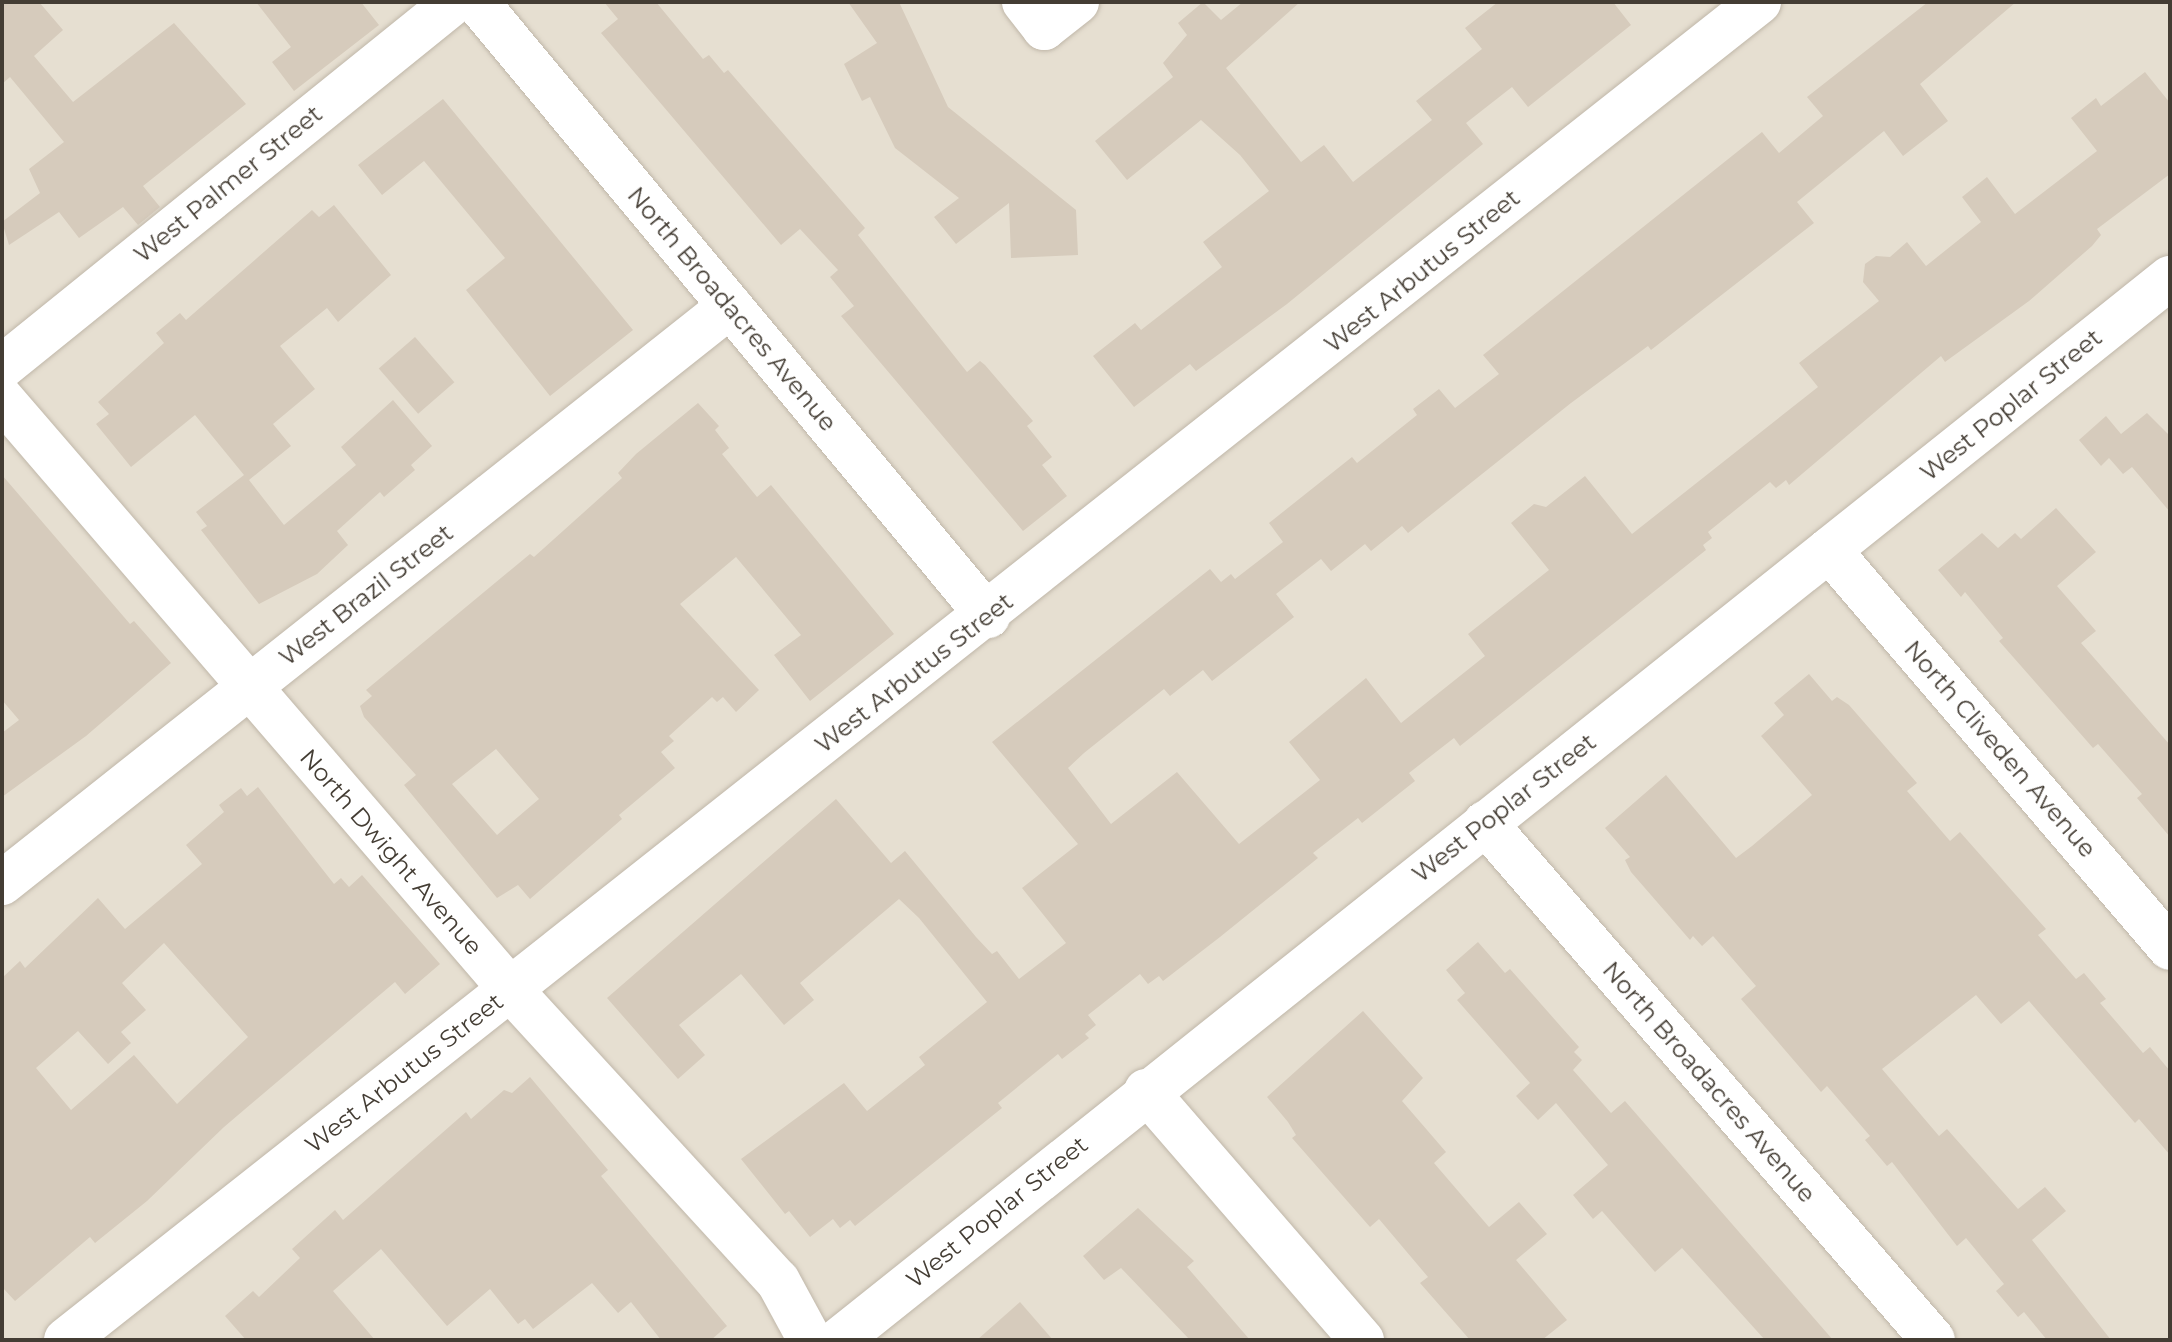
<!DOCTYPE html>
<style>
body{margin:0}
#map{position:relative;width:2172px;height:1342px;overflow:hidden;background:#f2ede3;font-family:Montserrat,sans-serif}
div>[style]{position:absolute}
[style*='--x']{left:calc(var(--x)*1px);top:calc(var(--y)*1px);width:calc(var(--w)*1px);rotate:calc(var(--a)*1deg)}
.residential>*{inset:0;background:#e6dfd1;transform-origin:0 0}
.building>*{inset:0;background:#d6cbbc;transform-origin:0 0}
.roads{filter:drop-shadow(0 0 2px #c0b7a9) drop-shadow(0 0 2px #c0b7a9)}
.minor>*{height:44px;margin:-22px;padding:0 22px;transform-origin:22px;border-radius:22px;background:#fff}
span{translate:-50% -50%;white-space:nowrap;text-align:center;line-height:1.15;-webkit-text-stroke:7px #fff;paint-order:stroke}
.street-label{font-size:24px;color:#443d34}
.frame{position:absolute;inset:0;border:4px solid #443d34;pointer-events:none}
</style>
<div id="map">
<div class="residential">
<div style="left:2px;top:2px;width:2168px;height:1338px"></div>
</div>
<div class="building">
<div style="clip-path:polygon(2px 2px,39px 2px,63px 30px,34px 56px,73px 102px,174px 23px,246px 104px,143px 186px,160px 207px,138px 225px,123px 207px,79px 238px,59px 212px,9px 245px,2px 222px,40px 193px,29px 169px,64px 142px,10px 77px,2px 84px)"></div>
<div style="clip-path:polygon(256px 2px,361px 2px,379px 25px,294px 91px,272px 62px,291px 47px)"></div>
<div style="clip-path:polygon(604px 2px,656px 2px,703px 59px,709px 55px,724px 73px,728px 70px,865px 228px,858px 235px,967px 372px,980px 361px,985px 365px,1033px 421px,1027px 426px,1052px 457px,1042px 465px,1067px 496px,1023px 531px,841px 316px,854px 306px,830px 277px,838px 270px,800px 229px,781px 245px,601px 33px,618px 19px)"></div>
<div style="clip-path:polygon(848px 2px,899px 2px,948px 107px,1076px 210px,1078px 255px,1011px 258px,1009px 203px,956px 244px,934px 217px,959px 198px,895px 148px,870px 97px,862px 101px,844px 64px,877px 43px)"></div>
<div style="clip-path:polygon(1203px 2px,1221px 20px,1243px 2px,1300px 2px,1226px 68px,1301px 162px,1324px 145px,1353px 182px,1432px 120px,1416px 101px,1482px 49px,1465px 28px,1498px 2px,1613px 2px,1631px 25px,1528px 107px,1512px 87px,1466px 123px,1483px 144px,1287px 304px,1196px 371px,1190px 364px,1134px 407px,1093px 356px,1135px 323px,1141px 330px,1222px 267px,1203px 242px,1269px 191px,1240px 155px,1201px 120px,1127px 180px,1095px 141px,1173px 77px,1163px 63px,1187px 35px,1178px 23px)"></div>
<div style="clip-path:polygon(1928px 2px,2016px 2px,1920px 84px,1948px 121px,1903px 156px,1884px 131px,1797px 202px,1814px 223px,1651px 350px,1648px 346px,1571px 403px,1408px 533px,1402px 526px,1371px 551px,1365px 544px,1331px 571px,1321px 559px,1276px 594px,1294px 617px,1212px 681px,1203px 670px,1170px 696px,1164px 689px,1084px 753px,1068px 768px,1111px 824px,1177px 772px,1239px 844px,1320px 780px,1289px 742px,1366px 678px,1401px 723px,1485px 656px,1468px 634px,1549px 570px,1511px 523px,1534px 504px,1546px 507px,1585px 476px,1632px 534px,1818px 387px,1799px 363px,1879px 301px,1863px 282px,1865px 264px,1876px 256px,1890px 257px,1907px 242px,1926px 266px,1981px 222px,1962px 197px,1987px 177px,2015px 214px,2097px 151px,2071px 118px,2096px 98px,2101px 106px,2145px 72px,2170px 103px,2170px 174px,2097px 229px,2101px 235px,2092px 246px,2029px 301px,1945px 362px,1941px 356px,1789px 485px,1786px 480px,1776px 488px,1770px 482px,1708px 532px,1712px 538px,1703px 545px,1706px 550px,1460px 746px,1454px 738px,1409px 773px,1415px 781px,1362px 823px,1358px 818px,1313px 853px,1318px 858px,1220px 937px,1163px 981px,1159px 976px,1148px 984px,1140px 974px,1088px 1015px,1096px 1025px,1085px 1034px,1089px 1038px,1062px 1059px,1058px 1054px,998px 1103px,1002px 1108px,855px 1226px,850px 1220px,840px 1228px,833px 1219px,810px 1237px,789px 1211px,785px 1214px,741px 1159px,844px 1083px,867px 1111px,925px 1065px,919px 1057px,987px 1002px,919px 918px,899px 899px,800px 983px,814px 1000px,784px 1025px,741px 974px,679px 1025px,705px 1055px,678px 1079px,607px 998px,836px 799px,891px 863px,905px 851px,976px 937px,992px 954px,997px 951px,1019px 979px,1066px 943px,1022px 888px,1078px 844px,992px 742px,1210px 569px,1221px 582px,1231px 574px,1235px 579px,1283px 542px,1269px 523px,1352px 457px,1357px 463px,1417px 415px,1413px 409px,1439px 389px,1455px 408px,1499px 374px,1483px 355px,1762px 132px,1779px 153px,1823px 116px,1807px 97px)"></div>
<div style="clip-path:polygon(443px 99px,633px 330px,550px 396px,466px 290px,505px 258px,424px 161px,382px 195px,358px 165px)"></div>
<div style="clip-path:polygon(334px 205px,391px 275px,338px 322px,327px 308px,280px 346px,315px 389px,273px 424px,291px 446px,249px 480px,284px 525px,356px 465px,341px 447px,393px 400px,432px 446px,411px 465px,415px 470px,384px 497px,380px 492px,337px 531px,348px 545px,317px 574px,259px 604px,201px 530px,207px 526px,196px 512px,244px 475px,195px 415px,131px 467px,96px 424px,109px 414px,98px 402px,164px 343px,156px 333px,180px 313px,186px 320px,312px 210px,319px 217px)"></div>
<div style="left:415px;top:337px;width:60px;height:48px;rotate:49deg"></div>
<div style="clip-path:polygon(evenodd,698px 403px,719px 426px,715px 430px,729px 448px,722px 454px,757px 497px,771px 485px,894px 634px,810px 701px,774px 655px,801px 635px,736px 557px,680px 604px,759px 690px,736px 712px,723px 697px,717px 702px,712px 697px,669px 736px,674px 741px,661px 752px,675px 768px,619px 815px,622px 819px,530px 899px,518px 885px,497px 898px,404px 785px,416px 775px,364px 717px,360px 706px,372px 696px,366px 690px,530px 554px,534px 557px,622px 478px,618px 473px,636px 454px,698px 403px,496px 749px,539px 799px,497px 835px,452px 784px,496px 749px)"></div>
<div style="clip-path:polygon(2147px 413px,2170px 436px,2170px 512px,2132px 467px,2123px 474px,2109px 458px,2101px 466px,2079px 440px,2106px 416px,2121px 434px)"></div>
<div style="clip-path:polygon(2px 475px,130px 624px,134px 621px,171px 663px,86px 736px,2px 797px,2px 733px,19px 720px,2px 700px)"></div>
<div style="clip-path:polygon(2056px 508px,2096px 552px,2057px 586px,2096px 631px,2081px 643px,2170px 745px,2170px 837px,2137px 798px,2142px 794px,2098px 744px,2093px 748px,1999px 641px,2003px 638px,1965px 592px,1961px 597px,1938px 570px,1982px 533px,1998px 548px,2015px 533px,2021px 539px)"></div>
<div style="clip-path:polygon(1809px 674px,1832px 701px,1837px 697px,1849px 705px,1917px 783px,1907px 791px,1950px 841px,1960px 832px,2046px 929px,2038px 935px,2076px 979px,2084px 973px,2106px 999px,2100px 1003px,2143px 1053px,2150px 1047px,2170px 1071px,2170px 1155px,2139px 1119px,2135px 1123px,2029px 1001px,2001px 1024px,1976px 995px,1882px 1069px,1939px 1136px,1947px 1129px,2018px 1209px,2045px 1187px,2066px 1211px,2032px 1240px,2111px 1340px,2047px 1340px,2024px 1312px,2018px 1317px,1996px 1291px,2004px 1284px,1966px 1238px,1957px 1246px,1892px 1162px,1887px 1166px,1865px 1140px,1870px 1136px,1827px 1086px,1821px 1092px,1741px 999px,1756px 986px,1713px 936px,1702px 946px,1693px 936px,1690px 940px,1631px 872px,1625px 860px,1630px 857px,1605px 828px,1666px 775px,1736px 858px,1752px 846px,1812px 795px,1761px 736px,1784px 715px,1774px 703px)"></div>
<div style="clip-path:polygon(evenodd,258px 787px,334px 884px,341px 878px,349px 887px,362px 875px,440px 964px,405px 994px,395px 982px,224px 1127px,147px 1201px,95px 1243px,90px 1237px,15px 1301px,2px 1287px,2px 978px,20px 961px,25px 968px,98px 898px,125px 929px,202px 864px,186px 845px,224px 812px,219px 805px,241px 788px,247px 796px,258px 787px,164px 943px,248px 1037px,177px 1104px,134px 1055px,71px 1110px,36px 1068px,78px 1031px,108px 1064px,131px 1043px,121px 1032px,146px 1010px,122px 983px,164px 943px)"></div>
<div style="clip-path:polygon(1478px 942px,1505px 973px,1510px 969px,1579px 1047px,1574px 1052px,1582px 1060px,1573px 1070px,1611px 1113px,1625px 1101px,1833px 1340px,1765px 1340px,1682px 1248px,1655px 1272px,1602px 1211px,1593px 1219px,1573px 1195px,1608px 1165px,1556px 1103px,1538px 1120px,1516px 1096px,1530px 1083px,1457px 1000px,1465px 993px,1446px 970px)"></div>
<div style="clip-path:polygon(1363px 1011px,1423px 1078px,1402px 1101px,1446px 1152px,1434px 1163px,1489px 1227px,1519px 1202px,1547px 1234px,1516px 1260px,1567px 1320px,1542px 1340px,1470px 1340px,1420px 1283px,1428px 1277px,1379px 1219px,1370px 1227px,1292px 1138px,1296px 1135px,1288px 1122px,1267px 1097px)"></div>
<div style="clip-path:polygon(530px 1077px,608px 1170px,601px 1176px,727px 1326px,711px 1340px,661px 1340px,631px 1302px,618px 1313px,592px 1283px,533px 1329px,525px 1319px,518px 1324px,490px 1289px,447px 1326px,381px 1249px,333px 1291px,375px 1340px,246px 1340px,225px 1316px,253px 1291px,259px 1297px,300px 1258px,292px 1249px,335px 1210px,343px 1220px,466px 1112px,471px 1119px,504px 1090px,512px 1093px)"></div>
<div style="clip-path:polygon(1138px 1208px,1194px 1261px,1187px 1267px,1250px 1340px,1190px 1340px,1121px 1268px,1104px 1280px,1083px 1256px)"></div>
<div style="clip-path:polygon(1020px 1302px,1053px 1340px,977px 1340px)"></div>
</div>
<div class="roads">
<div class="minor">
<div style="--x:477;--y:2;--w:799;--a:50.23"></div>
<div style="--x:1024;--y:2;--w:33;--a:52"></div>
<div style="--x:1044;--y:28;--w:42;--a:-38.2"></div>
<div style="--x:2;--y:367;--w:581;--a:-38.92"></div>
<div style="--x:2;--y:399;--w:779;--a:49.27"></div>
<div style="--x:510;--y:989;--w:396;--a:47.5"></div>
<div style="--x:778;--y:1281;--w:67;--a:61.5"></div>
<div style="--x:1829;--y:550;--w:524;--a:49.41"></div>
<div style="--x:1485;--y:823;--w:684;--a:49.09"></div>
<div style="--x:2;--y:883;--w:929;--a:-38.4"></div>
<div style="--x:1146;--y:1091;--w:330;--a:49.1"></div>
<div style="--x:66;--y:1340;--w:2158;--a:-38.32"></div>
<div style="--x:839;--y:1340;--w:1703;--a:-38.59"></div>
</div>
</div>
<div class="street-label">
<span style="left:228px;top:184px;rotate:-39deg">West Palmer Street</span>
<span style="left:1422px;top:271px;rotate:-39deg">West Arbutus Street</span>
<span style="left:732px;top:309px;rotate:50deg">North Broadacres Avenue</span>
<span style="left:2011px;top:405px;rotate:-39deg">West Poplar Street</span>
<span style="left:366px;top:595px;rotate:-38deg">West Brazil Street</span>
<span style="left:914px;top:673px;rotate:-38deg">West Arbutus Street</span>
<span style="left:2000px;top:749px;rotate:49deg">North Cliveden Avenue</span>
<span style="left:1504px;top:808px;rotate:-38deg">West Poplar Street</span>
<span style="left:391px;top:852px;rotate:49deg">North Dwight Avenue</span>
<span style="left:404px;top:1073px;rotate:-38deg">West Arbutus Street</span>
<span style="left:1709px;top:1082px;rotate:49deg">North Broadacres Avenue</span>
<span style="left:997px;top:1212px;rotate:-39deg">West Poplar Street</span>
</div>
<div class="frame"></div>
</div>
